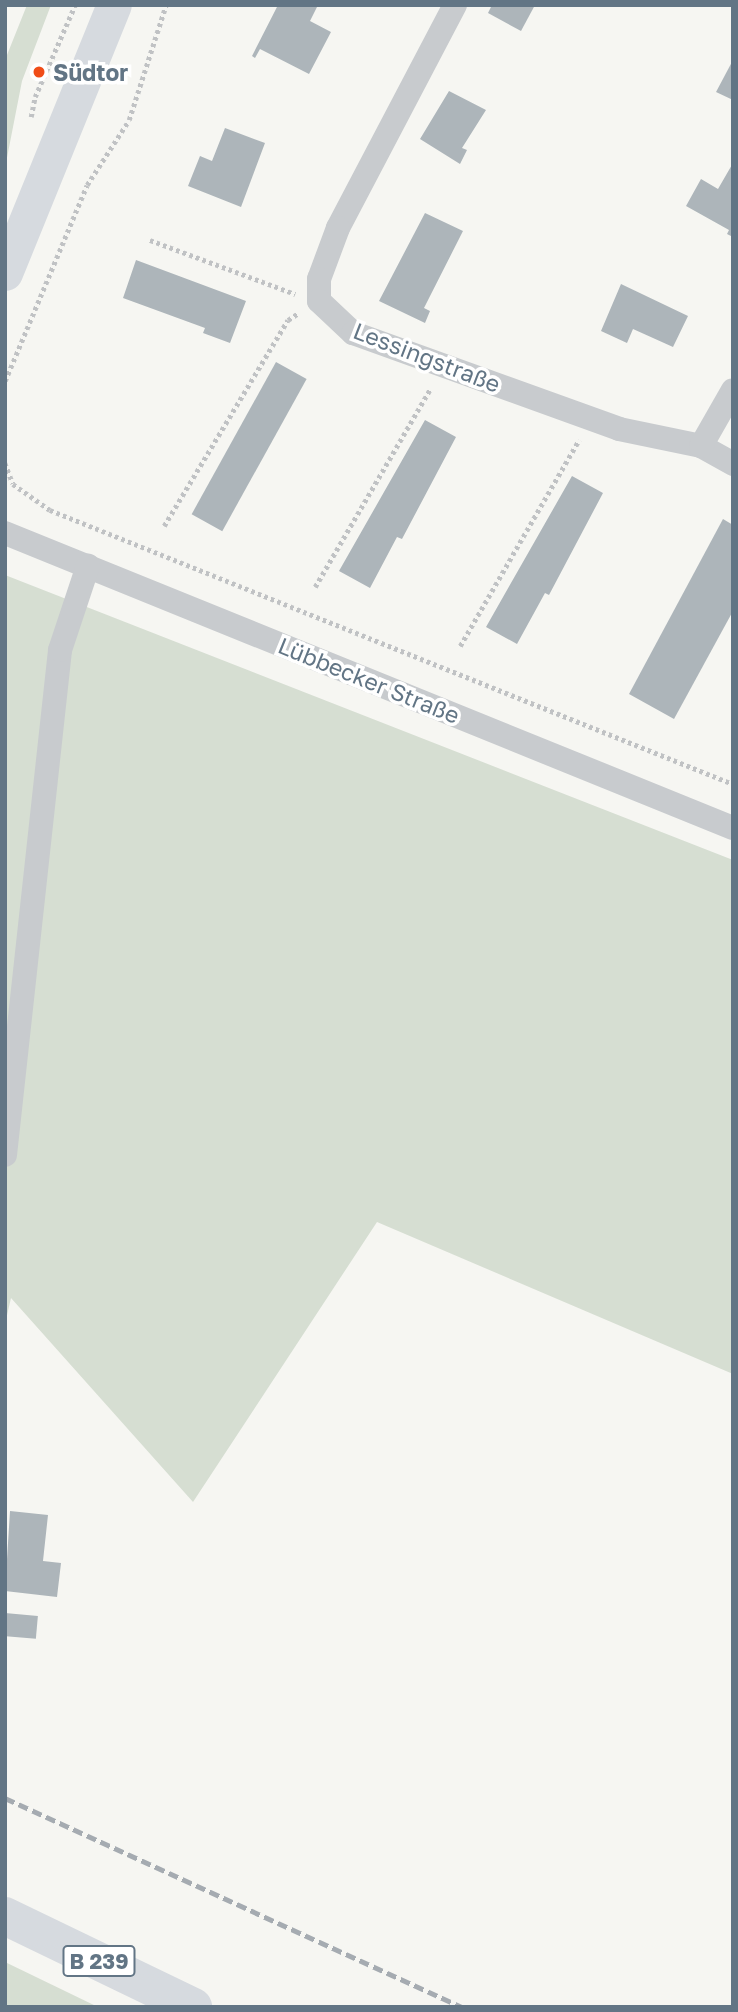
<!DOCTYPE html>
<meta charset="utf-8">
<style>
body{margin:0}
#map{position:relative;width:738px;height:2012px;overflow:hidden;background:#f6f6f2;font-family:"Golos Text",sans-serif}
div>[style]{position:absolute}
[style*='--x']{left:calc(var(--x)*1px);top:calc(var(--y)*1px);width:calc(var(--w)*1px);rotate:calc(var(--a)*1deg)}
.green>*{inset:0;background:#d6ded2}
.building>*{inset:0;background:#adb5ba;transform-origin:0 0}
.path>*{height:4.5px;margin-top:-2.25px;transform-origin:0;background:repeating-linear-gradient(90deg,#c0c2c4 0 3.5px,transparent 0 7px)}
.street>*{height:24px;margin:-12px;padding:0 12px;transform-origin:12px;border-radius:12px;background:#c8cbce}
.secondary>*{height:35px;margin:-17.5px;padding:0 17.5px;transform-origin:17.5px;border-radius:17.5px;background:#d6dadf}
.primary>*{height:38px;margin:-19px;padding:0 19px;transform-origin:19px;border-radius:19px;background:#d6dadf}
.rail>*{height:5px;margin-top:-2.5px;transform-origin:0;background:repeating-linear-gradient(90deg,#a5abb1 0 10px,transparent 0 15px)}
.dots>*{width:19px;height:19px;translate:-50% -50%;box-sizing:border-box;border:4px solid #fff;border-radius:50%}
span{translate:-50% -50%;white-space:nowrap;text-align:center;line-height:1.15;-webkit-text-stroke:7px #fff;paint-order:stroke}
.shield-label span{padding:2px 5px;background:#fff;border:2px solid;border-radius:5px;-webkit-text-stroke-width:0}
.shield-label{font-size:21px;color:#627585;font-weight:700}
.poi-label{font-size:23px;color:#627585;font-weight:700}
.left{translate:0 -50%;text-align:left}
.street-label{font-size:23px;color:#627585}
.frame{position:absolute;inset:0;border:7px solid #627585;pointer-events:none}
</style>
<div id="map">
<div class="green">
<div style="clip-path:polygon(27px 5px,51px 5px,22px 81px,5px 168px,5px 60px)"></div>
<div style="clip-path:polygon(5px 575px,733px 860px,733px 1374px,377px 1222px,193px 1502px,11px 1298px,5px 1324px)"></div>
<div style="clip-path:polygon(5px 1962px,98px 2007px,5px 2007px)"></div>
</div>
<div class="building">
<div style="clip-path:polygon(278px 5px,318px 5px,310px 21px,331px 32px,309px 74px,260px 49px,255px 58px,252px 56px)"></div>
<div style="clip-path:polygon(492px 5px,535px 5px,521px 31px,488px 13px)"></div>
<div style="clip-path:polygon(733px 60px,733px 100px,716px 92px)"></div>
<div style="clip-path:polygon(449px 91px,486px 110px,462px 148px,467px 150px,460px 164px,420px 139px)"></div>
<div style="clip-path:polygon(225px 128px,265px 143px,241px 207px,188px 186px,200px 156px,212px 161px)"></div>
<div style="clip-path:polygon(733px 163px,733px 237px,727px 234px,729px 230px,686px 206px,701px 179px,718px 189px)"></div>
<div style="clip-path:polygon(425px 213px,463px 231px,424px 308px,430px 311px,425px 323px,379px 301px)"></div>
<div style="clip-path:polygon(136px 260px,246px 301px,230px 343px,203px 333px,205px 328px,123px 298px)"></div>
<div style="clip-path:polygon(621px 284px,688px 316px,673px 347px,633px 329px,627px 343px,601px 331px)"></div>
<div style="left:276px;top:362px;width:35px;height:174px;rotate:29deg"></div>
<div style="clip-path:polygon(425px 420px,456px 437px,402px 539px,397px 537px,370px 588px,339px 571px)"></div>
<div style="clip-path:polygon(572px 476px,603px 493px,549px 595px,545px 593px,517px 644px,486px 627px)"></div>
<div style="clip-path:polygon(723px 519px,733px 525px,733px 611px,674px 719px,629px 694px)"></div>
<div style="clip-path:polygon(10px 1511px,48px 1515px,43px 1561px,61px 1563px,57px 1597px,5px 1591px)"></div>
<div style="left:5px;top:1613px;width:33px;height:23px;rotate:5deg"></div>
</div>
<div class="path">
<div style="--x:31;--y:117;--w:20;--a:-79"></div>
<div style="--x:35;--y:97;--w:100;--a:-66.5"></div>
<div style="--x:150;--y:240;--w:155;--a:20.4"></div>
<div style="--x:5;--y:381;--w:212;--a:-67.3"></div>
<div style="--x:87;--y:185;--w:77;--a:-57.1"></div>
<div style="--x:129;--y:120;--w:121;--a:-72.2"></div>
<div style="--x:5;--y:463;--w:22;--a:69"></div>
<div style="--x:13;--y:484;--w:45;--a:35.1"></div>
<div style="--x:50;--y:510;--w:736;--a:21.86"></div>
<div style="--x:164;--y:526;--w:240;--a:-59"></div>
<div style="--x:288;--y:320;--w:11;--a:-34"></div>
<div style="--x:315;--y:587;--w:230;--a:-59.8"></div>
<div style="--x:460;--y:646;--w:238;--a:-60"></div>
</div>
<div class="street">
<div style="--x:455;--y:5;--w:252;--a:117.7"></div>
<div style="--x:338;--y:228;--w:54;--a:110.4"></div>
<div style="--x:319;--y:279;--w:22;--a:90"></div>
<div style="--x:319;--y:301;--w:47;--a:43.3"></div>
<div style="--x:353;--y:333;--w:283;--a:19.8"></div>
<div style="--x:619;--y:429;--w:84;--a:11.7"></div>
<div style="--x:701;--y:446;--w:37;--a:29"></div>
<div style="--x:701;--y:446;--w:64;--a:-60.3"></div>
<div style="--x:5;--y:533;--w:785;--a:22.06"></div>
<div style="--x:5;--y:1155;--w:508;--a:-83.78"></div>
<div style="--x:60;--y:650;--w:89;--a:-71.6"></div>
</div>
<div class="secondary">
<div style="--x:5;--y:273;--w:289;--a:-67.9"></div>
</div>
<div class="primary">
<div style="--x:5;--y:1916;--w:209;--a:25.8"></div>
</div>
<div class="rail">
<div style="--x:5;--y:1798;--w:503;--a:24.58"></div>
</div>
<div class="dots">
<div style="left:39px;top:72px;background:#f04d18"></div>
</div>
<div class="shield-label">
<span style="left:99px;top:1961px">B 239</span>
</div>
<div class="poi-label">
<span class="left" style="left:53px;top:72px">Südtor</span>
</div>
<div class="street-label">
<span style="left:427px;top:357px;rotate:21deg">Lessingstraße</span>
<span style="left:369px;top:680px;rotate:22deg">Lübbecker Straße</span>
</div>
<div class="frame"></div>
</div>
